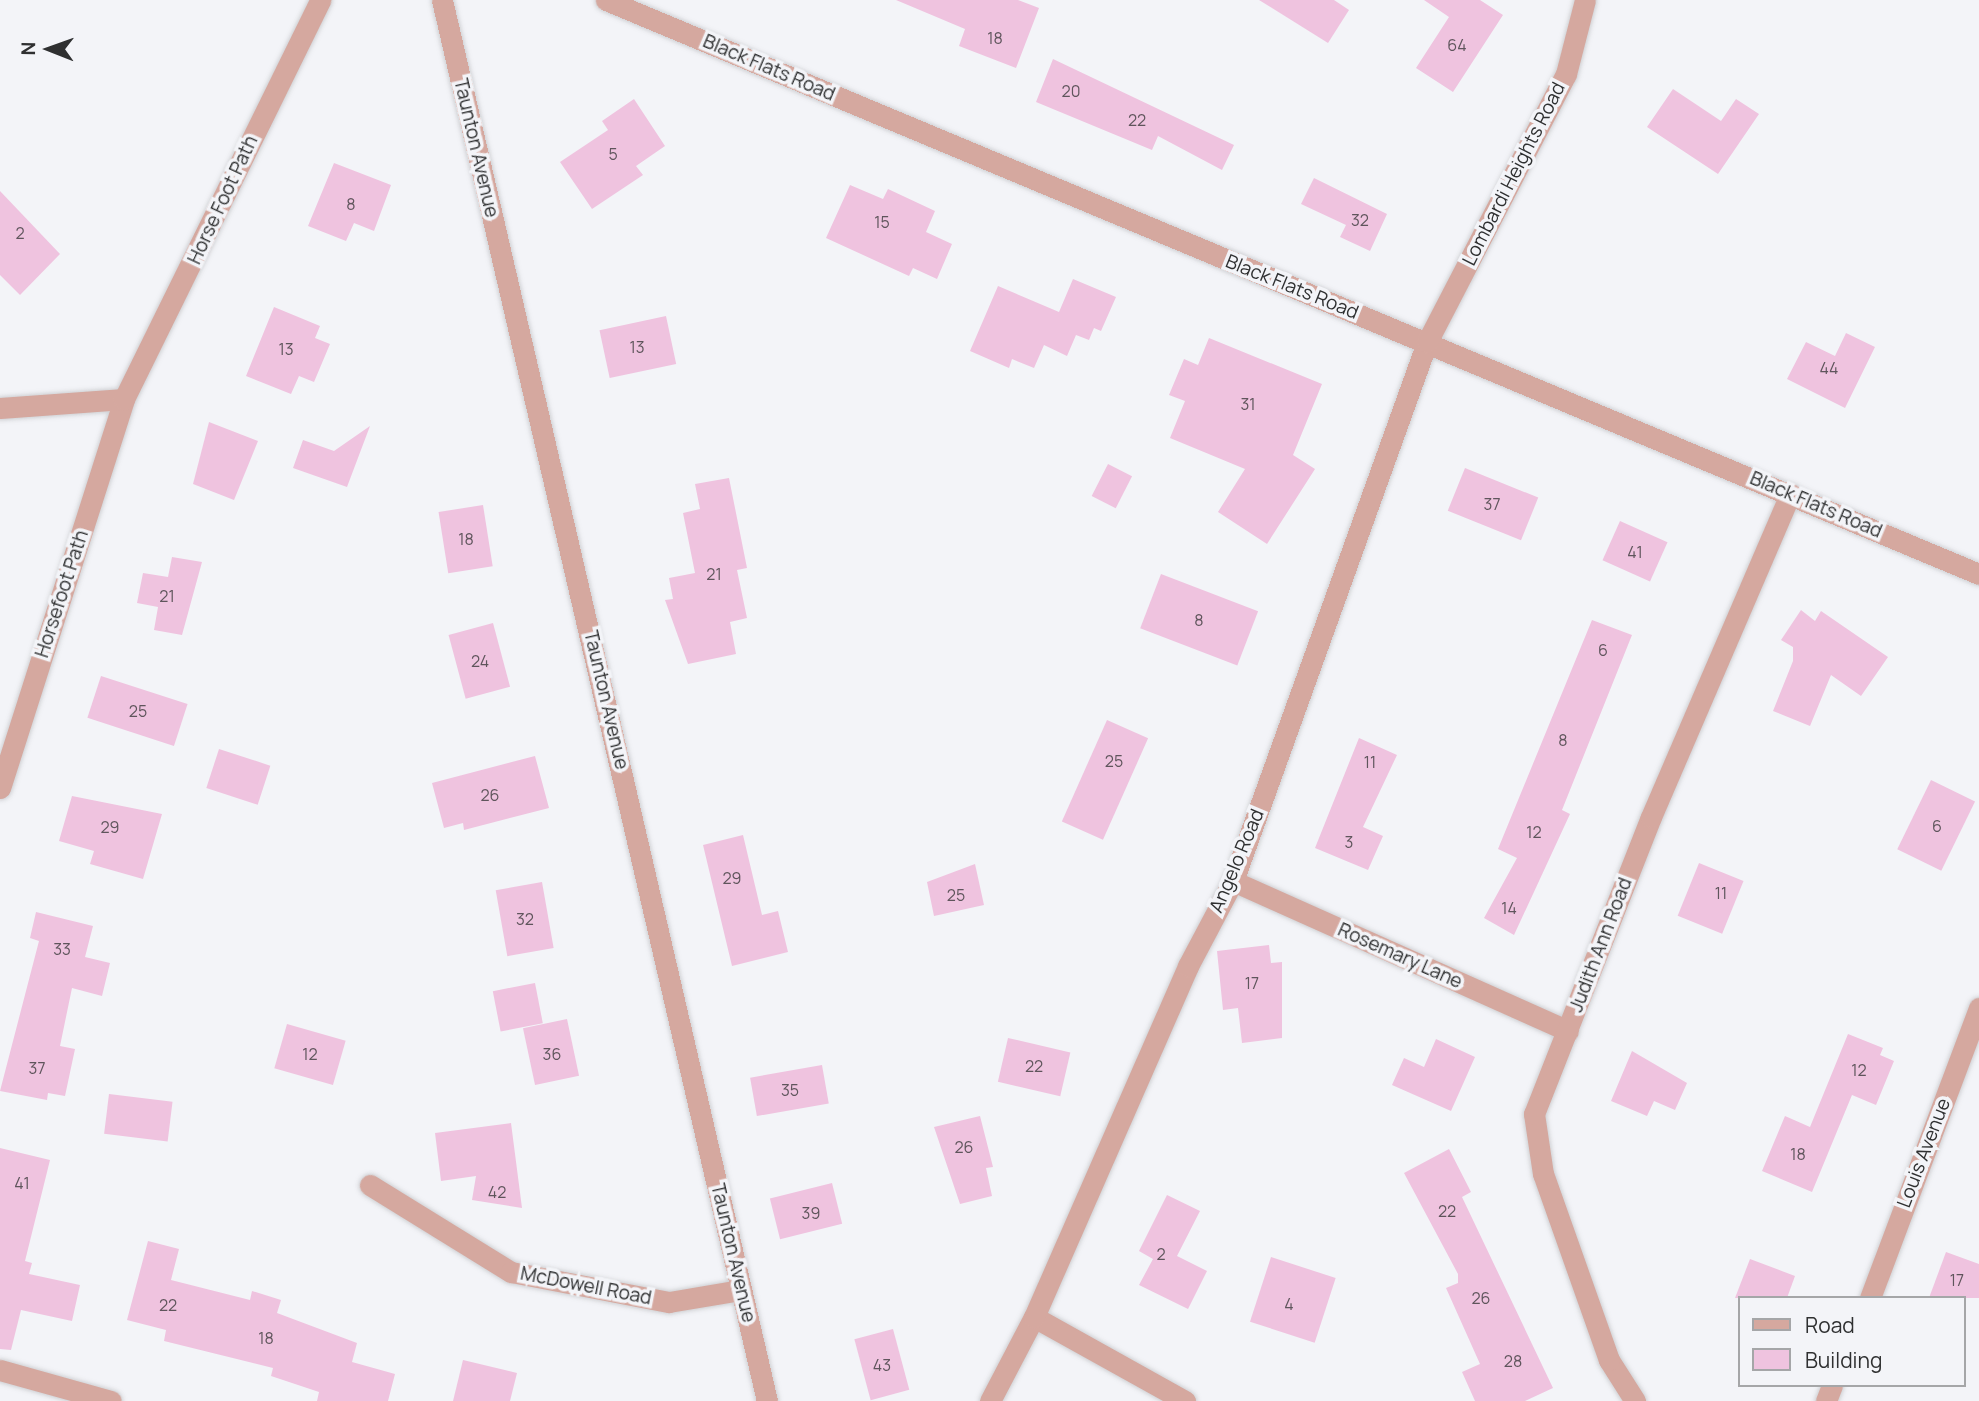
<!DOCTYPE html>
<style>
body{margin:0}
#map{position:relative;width:1979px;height:1401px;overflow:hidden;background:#f3f4f8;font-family:Manrope,sans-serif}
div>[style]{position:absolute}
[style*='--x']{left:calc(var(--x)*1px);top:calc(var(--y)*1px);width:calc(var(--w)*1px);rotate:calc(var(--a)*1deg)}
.building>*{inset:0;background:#efc3df;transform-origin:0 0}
.roads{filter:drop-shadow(0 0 2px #d0d1d4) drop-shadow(0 0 2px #d0d1d4)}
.minor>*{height:21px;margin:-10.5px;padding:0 10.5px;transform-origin:10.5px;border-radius:10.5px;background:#d5a89f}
.tertiary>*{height:21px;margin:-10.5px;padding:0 10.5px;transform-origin:10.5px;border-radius:10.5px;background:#d5a89f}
span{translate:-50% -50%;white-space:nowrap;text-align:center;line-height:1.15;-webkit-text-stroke:7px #f3f4f8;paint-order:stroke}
.number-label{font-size:16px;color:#5f555c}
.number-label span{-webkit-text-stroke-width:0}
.street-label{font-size:19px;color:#2f3031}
.legend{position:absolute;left:1738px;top:1296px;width:228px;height:91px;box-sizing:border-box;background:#f3f4f8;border:2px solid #a5a6a8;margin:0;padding:9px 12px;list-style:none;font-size:21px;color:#2f3031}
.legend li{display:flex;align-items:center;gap:14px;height:35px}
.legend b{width:35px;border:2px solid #a5a6a8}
.north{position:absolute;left:14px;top:14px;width:70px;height:70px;-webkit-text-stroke:5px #f3f4f8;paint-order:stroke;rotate:271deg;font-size:19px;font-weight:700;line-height:28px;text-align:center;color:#2f3031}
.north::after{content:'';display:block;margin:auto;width:24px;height:32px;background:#2f3031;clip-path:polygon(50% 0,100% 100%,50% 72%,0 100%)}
</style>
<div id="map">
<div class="building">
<div style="clip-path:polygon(896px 0,1018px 0,1039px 8px,1016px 68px,959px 46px,965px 29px)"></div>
<div style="clip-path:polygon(1259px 0,1334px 0,1349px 10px,1328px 43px)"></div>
<div style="clip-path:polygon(1424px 0,1480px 0,1503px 15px,1453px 92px,1416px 68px,1449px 17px)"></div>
<div style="clip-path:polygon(1053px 59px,1234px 145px,1222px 170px,1158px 136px,1152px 150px,1036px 102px)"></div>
<div style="clip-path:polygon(1673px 89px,1721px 121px,1736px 99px,1759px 114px,1718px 174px,1647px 127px)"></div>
<div style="clip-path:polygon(634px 99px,665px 146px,636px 166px,643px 175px,592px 209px,560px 162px,608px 130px,602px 121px)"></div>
<div style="clip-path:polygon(334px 163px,391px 185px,374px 231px,354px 223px,346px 241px,308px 226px)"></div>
<div style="clip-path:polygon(1314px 178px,1387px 214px,1370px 251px,1340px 237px,1346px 225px,1301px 204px)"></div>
<div style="clip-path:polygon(850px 185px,883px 199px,888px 189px,935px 211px,926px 232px,952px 244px,937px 279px,913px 268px,909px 276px,826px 238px)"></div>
<div style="clip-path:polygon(0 191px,60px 254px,20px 295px,0 275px)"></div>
<div style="clip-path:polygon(1073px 279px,1116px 297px,1101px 331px,1094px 328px,1089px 340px,1076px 335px,1067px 356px,1044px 345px,1034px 368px,1012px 359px,1009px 368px,970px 351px,998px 286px,1059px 312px)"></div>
<div style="clip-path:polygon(274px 307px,320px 326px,315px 338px,330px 344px,314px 382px,299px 376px,291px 394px,246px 376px)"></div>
<div style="left:666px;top:316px;width:49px;height:68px;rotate:78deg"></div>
<div style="clip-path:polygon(1846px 333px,1875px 347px,1845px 408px,1787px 379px,1806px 342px,1835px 356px)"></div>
<div style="clip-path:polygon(1209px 338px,1322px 384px,1293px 455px,1315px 469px,1267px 544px,1218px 512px,1245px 469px,1170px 438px,1185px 401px,1169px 395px,1184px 359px,1198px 365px)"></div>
<div style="clip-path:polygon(209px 422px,258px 441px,234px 500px,193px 484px)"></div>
<div style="clip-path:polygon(370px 426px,347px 487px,293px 468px,303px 440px,334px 451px)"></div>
<div style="left:1108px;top:464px;width:27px;height:36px;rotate:27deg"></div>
<div style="left:1465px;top:468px;width:79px;height:46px;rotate:22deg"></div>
<div style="clip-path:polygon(729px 478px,747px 568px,737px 570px,747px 618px,730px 622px,736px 654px,688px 664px,665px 600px,673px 599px,669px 578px,695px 573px,683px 513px,700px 509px,695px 484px)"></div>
<div style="left:483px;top:505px;width:62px;height:45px;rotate:81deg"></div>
<div style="left:1620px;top:521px;width:52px;height:43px;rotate:24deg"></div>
<div style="clip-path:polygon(172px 557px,202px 562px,182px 635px,154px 630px,158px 607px,137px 603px,143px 573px,168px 577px)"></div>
<div style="left:1161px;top:574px;width:104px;height:58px;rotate:21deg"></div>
<div style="clip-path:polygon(1801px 610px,1815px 621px,1821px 611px,1888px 657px,1861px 696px,1831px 675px,1810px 726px,1773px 711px,1793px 661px,1793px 647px,1781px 640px)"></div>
<div style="clip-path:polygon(1592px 620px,1632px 635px,1562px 810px,1570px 814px,1514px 935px,1484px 918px,1517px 858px,1498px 849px)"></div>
<div style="left:493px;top:623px;width:66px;height:46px;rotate:75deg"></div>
<div style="left:101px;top:676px;width:91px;height:44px;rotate:18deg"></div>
<div style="left:1107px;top:720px;width:45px;height:111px;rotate:24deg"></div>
<div style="clip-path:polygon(1359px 738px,1397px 755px,1363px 827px,1383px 836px,1368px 870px,1315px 848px)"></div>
<div style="left:219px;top:749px;width:54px;height:41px;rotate:18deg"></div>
<div style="clip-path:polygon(535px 756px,549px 808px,464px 830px,463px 823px,444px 828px,432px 783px)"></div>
<div style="left:1931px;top:780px;width:49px;height:77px;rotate:26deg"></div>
<div style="clip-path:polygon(72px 796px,162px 814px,143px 879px,90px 864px,94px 851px,59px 841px)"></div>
<div style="clip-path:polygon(743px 835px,762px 915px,778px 911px,788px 952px,732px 966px,703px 845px)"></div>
<div style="left:1699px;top:863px;width:48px;height:57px;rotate:22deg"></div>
<div style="clip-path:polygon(975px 864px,984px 905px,934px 916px,927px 882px)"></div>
<div style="left:542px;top:882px;width:67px;height:47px;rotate:80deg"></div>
<div style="clip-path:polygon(36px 912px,93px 926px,85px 957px,110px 963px,102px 996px,72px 988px,60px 1046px,75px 1049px,65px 1096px,48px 1093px,47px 1100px,0 1091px,39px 941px,30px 938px)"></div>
<div style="clip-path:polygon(1269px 945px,1271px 963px,1282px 962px,1282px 1038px,1242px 1043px,1238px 1008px,1223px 1010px,1217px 951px)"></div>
<div style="left:535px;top:983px;width:41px;height:43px;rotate:79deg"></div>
<div style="left:567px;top:1019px;width:58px;height:45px;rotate:78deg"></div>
<div style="left:287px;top:1024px;width:61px;height:46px;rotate:16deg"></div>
<div style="clip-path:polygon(1848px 1034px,1883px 1048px,1880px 1055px,1894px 1061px,1876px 1105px,1852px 1095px,1812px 1192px,1762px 1171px,1785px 1116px,1810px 1127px)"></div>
<div style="left:1008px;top:1038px;width:64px;height:45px;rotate:13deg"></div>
<div style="clip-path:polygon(1436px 1039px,1475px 1057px,1451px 1111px,1392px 1085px,1404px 1058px,1424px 1067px)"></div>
<div style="clip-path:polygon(1632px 1051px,1687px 1083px,1675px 1110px,1654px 1101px,1647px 1116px,1611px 1101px)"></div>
<div style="left:822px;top:1065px;width:39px;height:73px;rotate:80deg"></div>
<div style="left:109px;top:1094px;width:64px;height:40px;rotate:7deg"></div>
<div style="clip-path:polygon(980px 1116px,993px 1167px,986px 1168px,992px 1196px,960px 1204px,934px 1127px)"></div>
<div style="clip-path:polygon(511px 1123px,522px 1208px,472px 1200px,476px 1176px,441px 1181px,435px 1133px)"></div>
<div style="clip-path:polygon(0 1148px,50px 1160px,25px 1261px,32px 1263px,29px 1274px,80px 1285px,72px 1321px,21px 1310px,11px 1350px,0 1349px)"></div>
<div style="clip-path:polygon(1449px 1149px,1471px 1192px,1462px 1197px,1553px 1388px,1525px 1401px,1475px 1401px,1462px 1372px,1480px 1364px,1446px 1288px,1458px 1283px,1458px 1274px,1404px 1173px)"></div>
<div style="left:832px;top:1183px;width:42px;height:64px;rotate:76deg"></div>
<div style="clip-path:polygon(1167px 1195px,1200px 1211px,1177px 1256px,1207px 1271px,1188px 1309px,1139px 1285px,1153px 1259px,1139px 1251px)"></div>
<div style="clip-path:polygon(148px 1241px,179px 1249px,171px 1280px,250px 1300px,252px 1291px,281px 1300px,277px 1313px,357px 1343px,352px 1362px,395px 1374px,388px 1401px,317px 1401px,319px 1392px,271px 1376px,273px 1368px,164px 1341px,166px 1330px,127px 1320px)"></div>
<div style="clip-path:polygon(1946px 1252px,1979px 1264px,1979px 1298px,1929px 1298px)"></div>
<div style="left:1271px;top:1257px;width:68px;height:68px;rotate:18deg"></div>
<div style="clip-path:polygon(1750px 1259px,1795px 1276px,1787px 1298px,1735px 1298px)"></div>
<div style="left:893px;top:1329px;width:63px;height:40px;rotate:75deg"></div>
<div style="clip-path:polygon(463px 1360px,517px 1373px,510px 1401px,453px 1401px)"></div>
</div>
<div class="roads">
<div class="minor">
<div style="--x:442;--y:0;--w:1438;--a:76.94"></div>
<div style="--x:606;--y:0;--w:1488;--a:22.69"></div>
<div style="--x:0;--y:788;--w:408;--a:-72.3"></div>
<div style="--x:1233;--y:881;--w:367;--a:24.1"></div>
<div style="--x:370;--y:1185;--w:166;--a:31.7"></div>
<div style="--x:511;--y:1272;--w:161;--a:10.8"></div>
<div style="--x:669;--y:1302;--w:73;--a:-9.5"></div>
<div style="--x:1870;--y:1298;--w:310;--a:-69.4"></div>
<div style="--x:1034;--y:1317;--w:173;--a:29.1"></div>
<div style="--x:0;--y:1370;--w:115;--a:15.6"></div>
<div style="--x:990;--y:1401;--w:95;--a:-62.4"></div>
<div style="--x:1034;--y:1317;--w:383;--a:-66.3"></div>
<div style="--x:1188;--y:966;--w:96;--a:-62.1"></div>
<div style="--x:1233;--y:881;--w:573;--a:-70.2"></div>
<div style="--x:1427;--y:342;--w:302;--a:-62.6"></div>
<div style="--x:1566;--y:74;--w:76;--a:-75.6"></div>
<div style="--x:1635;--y:1401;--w:49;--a:-122.4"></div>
<div style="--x:1609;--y:1360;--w:197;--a:-109.5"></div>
<div style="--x:1543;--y:1174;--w:61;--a:-98.5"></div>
<div style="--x:1534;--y:1114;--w:319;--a:-68.5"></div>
<div style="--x:1651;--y:817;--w:352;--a:-66.7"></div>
<div style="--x:1826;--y:1401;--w:17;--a:-69"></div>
</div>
<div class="tertiary">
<div style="--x:0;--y:408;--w:124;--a:-4.2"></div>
<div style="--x:124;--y:399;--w:445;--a:-63.8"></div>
</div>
</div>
<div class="number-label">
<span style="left:995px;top:38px">18</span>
<span style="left:1457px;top:45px">64</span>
<span style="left:1071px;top:91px">20</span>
<span style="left:1137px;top:120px">22</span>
<span style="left:613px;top:154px">5</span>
<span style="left:351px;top:204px">8</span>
<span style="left:1360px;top:220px">32</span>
<span style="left:882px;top:222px">15</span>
<span style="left:20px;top:233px">2</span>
<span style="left:637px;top:347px">13</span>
<span style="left:286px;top:349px">13</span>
<span style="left:1829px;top:368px">44</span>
<span style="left:1248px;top:404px">31</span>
<span style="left:1492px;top:504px">37</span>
<span style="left:466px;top:539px">18</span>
<span style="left:1635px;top:552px">41</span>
<span style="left:714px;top:574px">21</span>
<span style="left:167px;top:596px">21</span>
<span style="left:1199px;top:620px">8</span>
<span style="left:1603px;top:650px">6</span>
<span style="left:480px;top:661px">24</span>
<span style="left:138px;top:711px">25</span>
<span style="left:1563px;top:740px">8</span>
<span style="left:1114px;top:761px">25</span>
<span style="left:1370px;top:762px">11</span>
<span style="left:490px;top:795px">26</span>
<span style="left:1937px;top:826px">6</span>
<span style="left:110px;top:827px">29</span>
<span style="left:1534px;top:832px">12</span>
<span style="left:1349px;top:842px">3</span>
<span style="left:732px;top:878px">29</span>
<span style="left:1721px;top:893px">11</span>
<span style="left:956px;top:895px">25</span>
<span style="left:1509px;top:908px">14</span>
<span style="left:525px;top:919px">32</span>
<span style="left:62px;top:949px">33</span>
<span style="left:1252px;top:983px">17</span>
<span style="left:310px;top:1054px">12</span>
<span style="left:552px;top:1054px">36</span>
<span style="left:1034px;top:1066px">22</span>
<span style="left:37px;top:1068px">37</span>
<span style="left:1859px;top:1070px">12</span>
<span style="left:790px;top:1090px">35</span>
<span style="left:964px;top:1147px">26</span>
<span style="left:1798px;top:1154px">18</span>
<span style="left:22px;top:1183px">41</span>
<span style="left:497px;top:1192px">42</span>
<span style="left:1447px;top:1211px">22</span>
<span style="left:811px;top:1213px">39</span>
<span style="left:1161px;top:1254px">2</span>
<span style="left:1957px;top:1280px">17</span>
<span style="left:1481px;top:1298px">26</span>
<span style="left:1289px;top:1304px">4</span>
<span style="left:168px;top:1305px">22</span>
<span style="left:266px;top:1338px">18</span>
<span style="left:1513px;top:1361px">28</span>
<span style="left:882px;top:1365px">43</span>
</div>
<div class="street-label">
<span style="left:769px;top:68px;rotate:23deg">Black Flats Road</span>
<span style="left:476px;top:148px;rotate:77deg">Taunton Avenue</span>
<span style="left:1514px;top:174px;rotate:-63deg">Lombardi Heights Road</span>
<span style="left:223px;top:200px;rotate:-65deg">Horse Foot Path</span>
<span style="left:1292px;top:287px;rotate:22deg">Black Flats Road</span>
<span style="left:1816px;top:505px;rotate:23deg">Black Flats Road</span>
<span style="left:62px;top:594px;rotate:-72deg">Horsefoot Path</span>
<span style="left:606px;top:700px;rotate:77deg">Taunton Avenue</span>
<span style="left:1237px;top:861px;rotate:-67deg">Angelo Road</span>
<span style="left:1601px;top:945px;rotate:-69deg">Judith Ann Road</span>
<span style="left:1400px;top:956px;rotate:24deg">Rosemary Lane</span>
<span style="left:1924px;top:1153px;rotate:-69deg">Louis Avenue</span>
<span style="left:733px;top:1253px;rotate:77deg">Taunton Avenue</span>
<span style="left:586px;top:1286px;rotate:11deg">McDowell Road</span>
</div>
<ul class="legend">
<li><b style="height:9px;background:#d5a89f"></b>Road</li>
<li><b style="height:19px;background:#efc3df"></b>Building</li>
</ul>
<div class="north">N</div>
</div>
